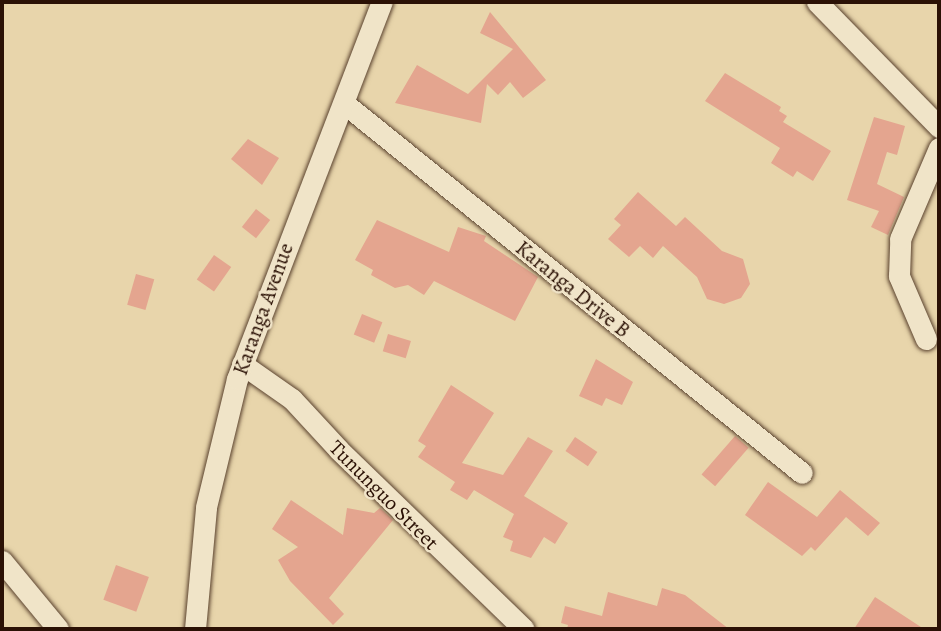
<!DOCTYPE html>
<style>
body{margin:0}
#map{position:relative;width:941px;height:631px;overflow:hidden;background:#e8d5ab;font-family:Alegreya,serif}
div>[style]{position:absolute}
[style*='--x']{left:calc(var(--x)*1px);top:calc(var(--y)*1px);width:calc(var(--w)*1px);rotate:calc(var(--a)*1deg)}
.building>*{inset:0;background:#e4a58f;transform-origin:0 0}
.roads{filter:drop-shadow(0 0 2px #5a422e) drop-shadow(0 0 2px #5a422e)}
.minor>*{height:21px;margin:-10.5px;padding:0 10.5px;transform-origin:10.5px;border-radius:10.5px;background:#f0e4c8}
span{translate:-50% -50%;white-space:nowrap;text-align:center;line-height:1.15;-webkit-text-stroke:5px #f0e4c8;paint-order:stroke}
.street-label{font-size:21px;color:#2b1105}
.frame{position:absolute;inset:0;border:4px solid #2b1105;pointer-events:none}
</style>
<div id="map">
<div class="building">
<div style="clip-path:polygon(490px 12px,546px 80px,523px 98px,510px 82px,498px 95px,487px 84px,481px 123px,395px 103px,417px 65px,468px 94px,513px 49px,480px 33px)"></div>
<div style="clip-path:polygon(725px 73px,781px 107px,779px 111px,787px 116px,783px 122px,831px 151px,813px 181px,797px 171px,793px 177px,771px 163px,780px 148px,705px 101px)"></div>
<div style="clip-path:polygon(874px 117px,905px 126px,897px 155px,887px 152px,877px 184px,904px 197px,888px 235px,871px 227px,879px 211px,847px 200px)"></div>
<div style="clip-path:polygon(248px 139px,279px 158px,262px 185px,231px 159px)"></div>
<div style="clip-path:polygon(638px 192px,676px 226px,685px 217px,722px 251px,743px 259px,750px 284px,741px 298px,724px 304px,707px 299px,697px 277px,663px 246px,653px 258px,640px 246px,629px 257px,608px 239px,621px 225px,614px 219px)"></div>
<div style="left:256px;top:209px;width:18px;height:23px;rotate:38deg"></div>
<div style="clip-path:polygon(377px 220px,449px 252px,458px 227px,486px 236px,484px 241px,538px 277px,515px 321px,434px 281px,424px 295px,408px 285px,395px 288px,371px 275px,373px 270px,355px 260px)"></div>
<div style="left:214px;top:255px;width:21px;height:30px;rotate:35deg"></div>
<div style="left:136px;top:274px;width:19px;height:32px;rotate:16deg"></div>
<div style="left:362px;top:314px;width:22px;height:22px;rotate:22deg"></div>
<div style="left:388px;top:334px;width:24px;height:18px;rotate:17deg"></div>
<div style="clip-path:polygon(596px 359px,633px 382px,622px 405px,606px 398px,602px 406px,579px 396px)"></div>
<div style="clip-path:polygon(451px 385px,494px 413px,462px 463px,503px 475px,528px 437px,553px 451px,524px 496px,568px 523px,555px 544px,544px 537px,531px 558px,510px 551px,513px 541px,503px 537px,514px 514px,474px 490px,467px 500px,450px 490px,455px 482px,418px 457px,426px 446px,418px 441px)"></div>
<div style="left:735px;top:436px;width:18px;height:51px;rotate:41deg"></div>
<div style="left:575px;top:437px;width:27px;height:17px;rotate:34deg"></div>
<div style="clip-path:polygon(768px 482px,817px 517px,840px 490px,880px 523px,868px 536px,846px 517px,815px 551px,811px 547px,802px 556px,745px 515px)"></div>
<div style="clip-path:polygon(291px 500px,343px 535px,347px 508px,374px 513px,380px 508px,393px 520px,329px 598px,344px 614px,333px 625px,290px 581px,278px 560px,298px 547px,272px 529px)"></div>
<div style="left:116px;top:565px;width:35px;height:37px;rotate:20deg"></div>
<div style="clip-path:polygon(662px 588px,685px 595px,729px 629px,567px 629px,568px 625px,561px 623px,565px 606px,602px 616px,608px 592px,657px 606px)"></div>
<div style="clip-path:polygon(875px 597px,924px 629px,854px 629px)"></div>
</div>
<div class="roads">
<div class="minor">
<div style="--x:817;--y:2;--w:175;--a:45.7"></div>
<div style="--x:345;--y:104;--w:587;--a:38.92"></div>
<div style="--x:926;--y:339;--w:69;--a:-113.2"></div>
<div style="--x:899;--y:276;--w:37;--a:-88"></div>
<div style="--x:900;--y:239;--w:99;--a:-66.8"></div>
<div style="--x:242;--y:364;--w:61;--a:35"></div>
<div style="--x:292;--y:399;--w:69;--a:47.3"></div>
<div style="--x:339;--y:450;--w:257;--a:44.1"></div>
<div style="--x:2;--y:561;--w:88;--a:50.5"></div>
<div style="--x:195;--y:629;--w:122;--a:-84.8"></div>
<div style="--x:206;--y:507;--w:132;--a:-76.4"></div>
<div style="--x:237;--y:379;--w:404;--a:-69"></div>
</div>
</div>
<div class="street-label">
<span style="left:573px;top:289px;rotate:39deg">Karanga Drive B</span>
<span style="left:263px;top:309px;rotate:-70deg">Karanga Avenue</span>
<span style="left:384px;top:495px;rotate:45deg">Tununguo Street</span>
</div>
<div class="frame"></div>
</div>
